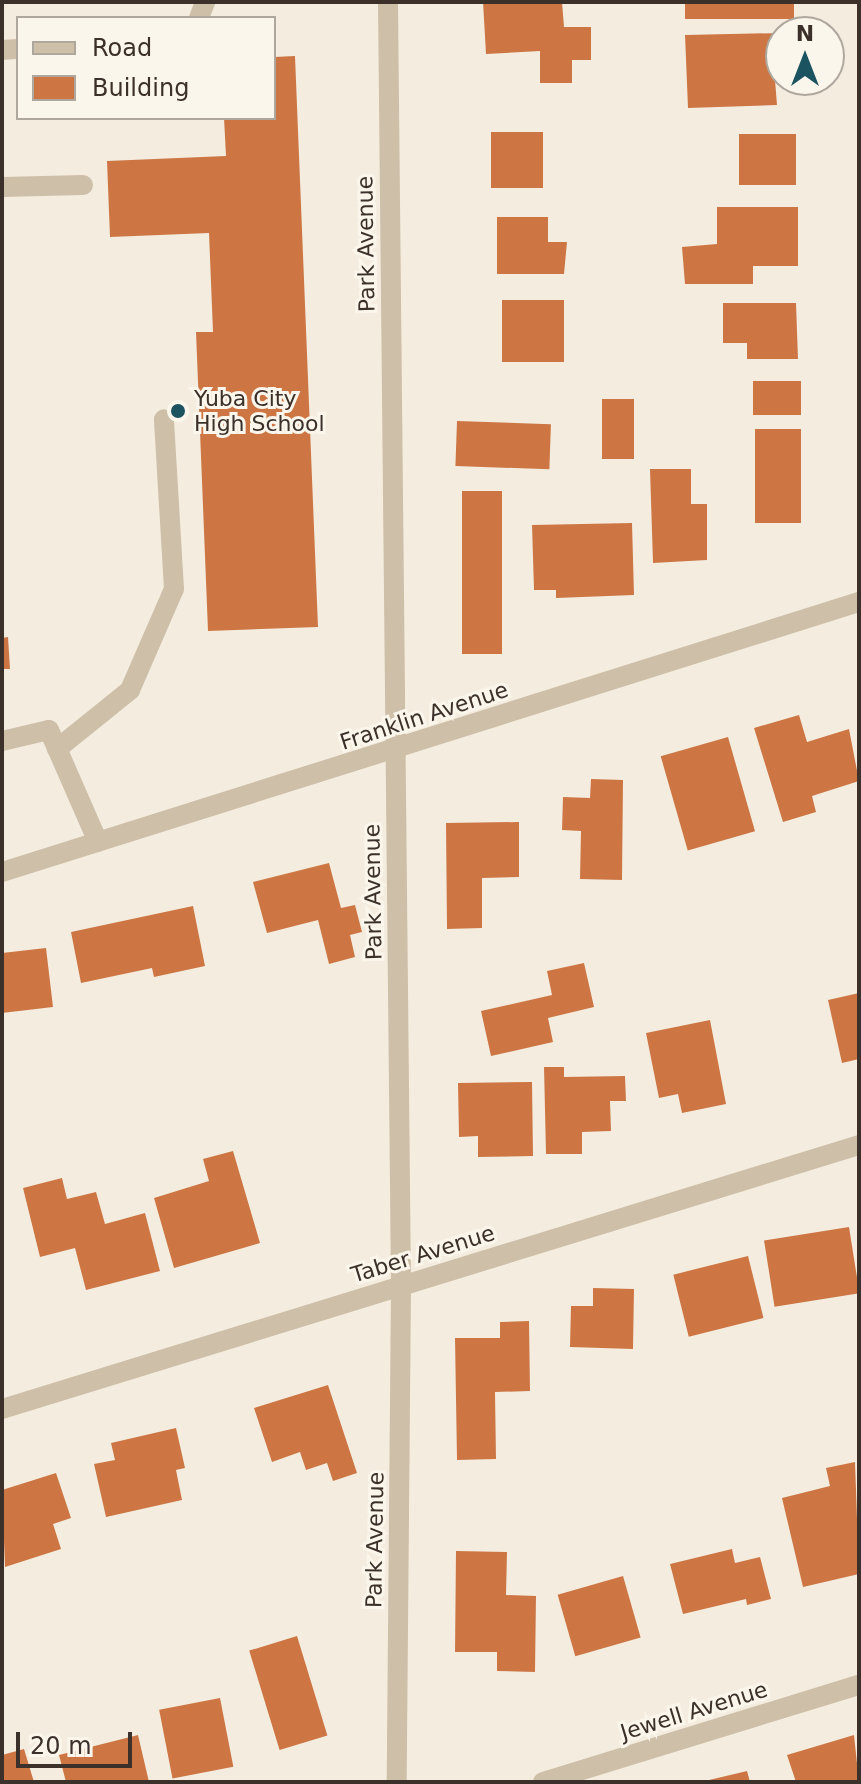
<!DOCTYPE html>
<style>
body{margin:0}
#map{position:relative;width:861px;height:1784px;overflow:hidden;background:#f4eddf;font-family:"DejaVu Sans",sans-serif}
div>[style]{position:absolute}
[style*='--x']{left:calc(var(--x)*1px);top:calc(var(--y)*1px);width:calc(var(--w)*1px);rotate:calc(var(--a)*1deg)}
.building>*{inset:0;background:#cd7644;transform-origin:0 0}
.minor>*{height:20px;margin:-10px;padding:0 10px;transform-origin:10px;border-radius:10px;background:#cebfa9}
.dots>*{width:22px;height:22px;translate:-50% -50%;box-sizing:border-box;border:4px solid #fbf6ec;border-radius:50%}
span{translate:-50% -50%;white-space:nowrap;text-align:center;line-height:1.15;-webkit-text-stroke:6px #fbf6ec;paint-order:stroke}
.street-label{font-size:22px;color:#3b312a}
.poi-label{font-size:22px;color:#3b312a}
.left{translate:0 -50%;text-align:left}
.frame{position:absolute;inset:0;border:4px solid #3b312a;pointer-events:none}
.legend{position:absolute;left:16px;top:16px;width:260px;height:104px;box-sizing:border-box;background:#fbf6ec;border:2px solid #aea79e;margin:0;padding:10px 14px;list-style:none;font-size:24px;color:#3b312a}
.legend li{display:flex;align-items:center;gap:16px;height:40px}
.legend b{width:40px;border:2px solid #aea79e}
.north{position:absolute;left:765px;top:16px;width:80px;height:80px;box-sizing:border-box;background:#fbf6ec;border:2px solid #aea79e;border-radius:50%;rotate:0deg;font-size:22px;font-weight:700;line-height:32px;text-align:center;color:#3b312a}
.north::after{content:'';display:block;margin:auto;width:28px;height:36px;background:#1c5360;clip-path:polygon(50% 0,100% 100%,50% 72%,0 100%)}
.scale{position:absolute;left:16px;top:1732px;width:116px;height:36px;box-sizing:border-box;border:4px solid #3b312a;border-top:0;padding-left:10px;font-size:24px;line-height:28px;white-space:nowrap;color:#3b312a;-webkit-text-stroke:6px #fbf6ec;paint-order:stroke}
</style>
<div id="map">
<div class="building">
<div style="clip-path:polygon(483px 2px,562px 2px,564px 27px,591px 27px,591px 60px,572px 60px,572px 83px,540px 83px,540px 51px,486px 54px)"></div>
<div style="left:685px;top:2px;width:109px;height:17px"></div>
<div style="clip-path:polygon(781px 33px,781px 67px,774px 67px,777px 105px,688px 108px,685px 35px)"></div>
<div style="clip-path:polygon(295px 56px,318px 627px,208px 631px,196px 332px,213px 332px,209px 233px,110px 237px,107px 161px,226px 156px,224px 118px,274px 118px,274px 57px)"></div>
<div style="left:491px;top:132px;width:52px;height:56px"></div>
<div style="left:739px;top:134px;width:57px;height:51px"></div>
<div style="clip-path:polygon(717px 207px,798px 207px,798px 266px,753px 266px,753px 284px,685px 284px,682px 247px,717px 244px)"></div>
<div style="clip-path:polygon(497px 217px,548px 217px,548px 242px,567px 242px,564px 274px,497px 274px)"></div>
<div style="left:502px;top:300px;width:62px;height:62px"></div>
<div style="clip-path:polygon(723px 303px,796px 303px,798px 359px,747px 359px,747px 343px,723px 343px)"></div>
<div style="left:801px;top:381px;width:34px;height:48px;rotate:90deg"></div>
<div style="left:602px;top:399px;width:32px;height:60px"></div>
<div style="left:457px;top:421px;width:94px;height:45px;rotate:2deg"></div>
<div style="left:755px;top:429px;width:46px;height:94px"></div>
<div style="clip-path:polygon(650px 469px,691px 469px,691px 504px,707px 504px,707px 560px,653px 563px)"></div>
<div style="left:462px;top:491px;width:40px;height:163px"></div>
<div style="clip-path:polygon(632px 523px,634px 595px,556px 598px,556px 590px,534px 590px,532px 525px)"></div>
<div style="clip-path:polygon(8px 637px,10px 669px,2px 669px,2px 638px)"></div>
<div style="clip-path:polygon(799px 715px,807px 742px,849px 729px,859px 781px,812px 796px,816px 812px,783px 822px,754px 728px)"></div>
<div style="left:728px;top:737px;width:98px;height:70px;rotate:74deg"></div>
<div style="clip-path:polygon(591px 779px,623px 780px,622px 880px,580px 879px,581px 831px,562px 830px,563px 797px,590px 798px)"></div>
<div style="clip-path:polygon(519px 822px,519px 877px,482px 878px,482px 928px,447px 929px,446px 823px)"></div>
<div style="clip-path:polygon(329px 863px,341px 908px,355px 905px,362px 932px,350px 935px,355px 957px,329px 964px,318px 920px,267px 933px,253px 882px)"></div>
<div style="clip-path:polygon(193px 906px,205px 966px,154px 977px,152px 968px,81px 983px,71px 932px)"></div>
<div style="clip-path:polygon(46px 948px,53px 1007px,2px 1013px,2px 953px)"></div>
<div style="clip-path:polygon(584px 963px,594px 1007px,548px 1018px,553px 1042px,491px 1056px,481px 1011px,552px 995px,547px 971px)"></div>
<div style="clip-path:polygon(859px 993px,859px 1059px,842px 1063px,828px 1000px)"></div>
<div style="clip-path:polygon(710px 1020px,726px 1104px,682px 1113px,678px 1094px,659px 1098px,646px 1033px)"></div>
<div style="clip-path:polygon(544px 1067px,564px 1067px,564px 1077px,625px 1076px,626px 1101px,610px 1101px,611px 1131px,582px 1132px,582px 1154px,546px 1154px)"></div>
<div style="clip-path:polygon(532px 1082px,533px 1156px,478px 1157px,478px 1136px,459px 1137px,458px 1083px)"></div>
<div style="clip-path:polygon(233px 1151px,260px 1243px,174px 1268px,154px 1198px,209px 1181px,203px 1159px)"></div>
<div style="clip-path:polygon(62px 1178px,67px 1199px,96px 1192px,105px 1224px,145px 1213px,160px 1271px,86px 1290px,75px 1248px,40px 1257px,23px 1188px)"></div>
<div style="left:849px;top:1227px;width:67px;height:86px;rotate:81deg"></div>
<div style="left:748px;top:1256px;width:64px;height:77px;rotate:76deg"></div>
<div style="clip-path:polygon(593px 1288px,634px 1289px,633px 1349px,570px 1347px,571px 1306px,593px 1306px)"></div>
<div style="clip-path:polygon(529px 1321px,530px 1391px,495px 1392px,496px 1459px,457px 1460px,455px 1338px,500px 1338px,500px 1322px)"></div>
<div style="clip-path:polygon(328px 1385px,357px 1473px,333px 1481px,327px 1463px,306px 1470px,300px 1452px,272px 1462px,254px 1408px)"></div>
<div style="clip-path:polygon(176px 1428px,185px 1468px,176px 1470px,182px 1500px,106px 1517px,94px 1464px,115px 1460px,111px 1443px)"></div>
<div style="clip-path:polygon(855px 1462px,859px 1574px,803px 1587px,782px 1498px,830px 1486px,826px 1468px)"></div>
<div style="clip-path:polygon(56px 1473px,71px 1518px,53px 1524px,61px 1549px,5px 1567px,2px 1490px)"></div>
<div style="clip-path:polygon(732px 1549px,735px 1563px,760px 1557px,771px 1599px,747px 1605px,746px 1599px,683px 1614px,670px 1564px)"></div>
<div style="clip-path:polygon(456px 1551px,507px 1552px,506px 1595px,536px 1596px,535px 1672px,497px 1671px,497px 1652px,455px 1652px)"></div>
<div style="left:623px;top:1576px;width:64px;height:68px;rotate:74deg"></div>
<div style="left:297px;top:1636px;width:104px;height:50px;rotate:73deg"></div>
<div style="left:220px;top:1698px;width:70px;height:62px;rotate:79deg"></div>
<div style="clip-path:polygon(138px 1735px,149px 1782px,66px 1782px,59px 1755px)"></div>
<div style="clip-path:polygon(854px 1735px,859px 1782px,796px 1782px,787px 1755px)"></div>
<div style="clip-path:polygon(24px 1749px,34px 1782px,2px 1782px,2px 1755px)"></div>
<div style="clip-path:polygon(747px 1771px,750px 1782px,705px 1782px,705px 1781px)"></div>
</div>
<div class="minor">
<div style="--x:388;--y:2;--w:1284;--a:89.42"></div>
<div style="--x:401;--y:1286;--w:496;--a:90.5"></div>
<div style="--x:199;--y:18;--w:17;--a:-69"></div>
<div style="--x:2;--y:50;--w:16;--a:-4"></div>
<div style="--x:2;--y:187;--w:81;--a:-1.4"></div>
<div style="--x:2;--y:741;--w:48;--a:-13.2"></div>
<div style="--x:49;--y:730;--w:122;--a:66.4"></div>
<div style="--x:57;--y:749;--w:94;--a:-38.9"></div>
<div style="--x:130;--y:690;--w:110;--a:-66.5"></div>
<div style="--x:174;--y:589;--w:170;--a:-93.4"></div>
<div style="--x:2;--y:872;--w:899;--a:-17.49"></div>
<div style="--x:2;--y:1409;--w:897;--a:-17.12"></div>
<div style="--x:543;--y:1782;--w:331;--a:-17.1"></div>
</div>
<div class="dots">
<div style="left:178px;top:411px;background:#1c5360"></div>
</div>
<div class="street-label">
<span style="left:366px;top:244px;rotate:-91deg">Park Avenue</span>
<span style="left:424px;top:716px;rotate:-18deg">Franklin Avenue</span>
<span style="left:373px;top:892px;rotate:-91deg">Park Avenue</span>
<span style="left:423px;top:1254px;rotate:-17deg">Taber Avenue</span>
<span style="left:375px;top:1540px;rotate:-89deg">Park Avenue</span>
<span style="left:694px;top:1711px;rotate:-17deg">Jewell Avenue</span>
</div>
<div class="poi-label">
<span class="left" style="left:194px;top:411px">Yuba City<br>High School</span>
</div>
<div class="frame"></div>
<ul class="legend">
<li><b style="height:10px;background:#cebfa9"></b>Road</li>
<li><b style="height:22px;background:#cd7644"></b>Building</li>
</ul>
<div class="north">N</div>
<div class="scale">20 m</div>
</div>
